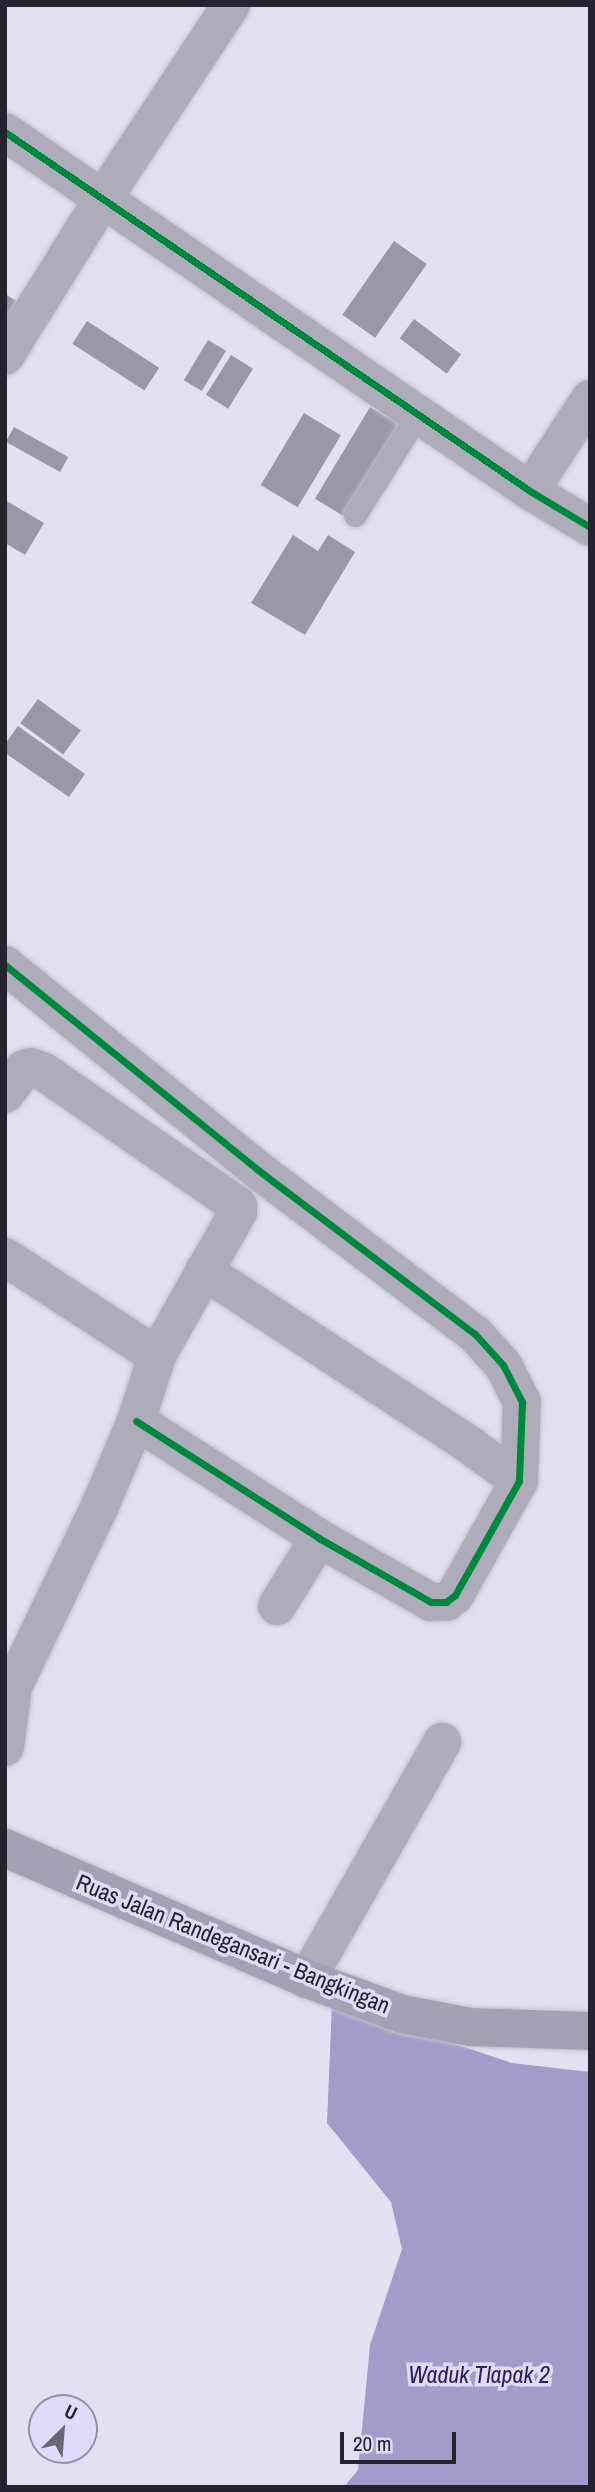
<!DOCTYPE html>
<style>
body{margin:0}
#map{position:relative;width:595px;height:2492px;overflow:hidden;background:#e3e1f1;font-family:"Archivo Narrow",sans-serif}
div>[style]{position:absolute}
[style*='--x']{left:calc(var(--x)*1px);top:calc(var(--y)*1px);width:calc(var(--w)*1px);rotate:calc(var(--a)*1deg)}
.water>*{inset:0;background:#a39cca}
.building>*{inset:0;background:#9997a8;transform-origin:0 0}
.roads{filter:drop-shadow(0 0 2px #c2c0cc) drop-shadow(0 0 2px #c2c0cc)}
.lane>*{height:23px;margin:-11.5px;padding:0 11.5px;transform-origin:11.5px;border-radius:11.5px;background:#aeacbb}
.street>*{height:38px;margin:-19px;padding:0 19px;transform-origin:19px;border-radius:19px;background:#aeacbb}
.secondary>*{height:38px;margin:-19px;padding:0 19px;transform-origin:19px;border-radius:19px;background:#a4a1b4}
.cycleway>*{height:7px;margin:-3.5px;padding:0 3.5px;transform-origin:3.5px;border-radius:3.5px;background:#00873e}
span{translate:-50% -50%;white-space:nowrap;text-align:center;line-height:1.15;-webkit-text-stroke:7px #dedaf8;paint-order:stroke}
.street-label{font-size:23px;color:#25232e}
.water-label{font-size:24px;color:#2f1b61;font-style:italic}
.frame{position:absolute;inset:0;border:7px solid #25232e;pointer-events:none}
.north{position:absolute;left:28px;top:2394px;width:70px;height:70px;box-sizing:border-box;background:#dedaf8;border:2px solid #9491a7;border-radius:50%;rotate:25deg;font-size:19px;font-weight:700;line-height:28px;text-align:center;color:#25232e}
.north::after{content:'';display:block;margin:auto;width:24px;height:32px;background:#686672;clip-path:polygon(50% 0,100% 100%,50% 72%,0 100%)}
.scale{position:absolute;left:340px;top:2432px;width:116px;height:32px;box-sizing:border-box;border:4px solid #25232e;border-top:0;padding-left:9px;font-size:21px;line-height:24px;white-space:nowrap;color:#25232e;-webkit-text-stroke:5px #dedaf8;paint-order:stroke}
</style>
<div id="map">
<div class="water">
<div style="clip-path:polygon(332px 2003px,512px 2063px,590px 2072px,590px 2487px,344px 2487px,358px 2470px,370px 2345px,402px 2249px,391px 2202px,327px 2123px)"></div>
</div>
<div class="building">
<div style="left:394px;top:241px;width:40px;height:90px;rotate:35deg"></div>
<div style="clip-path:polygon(5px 294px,28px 308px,5px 344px)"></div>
<div style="left:414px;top:319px;width:59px;height:24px;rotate:37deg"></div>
<div style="left:87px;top:321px;width:86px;height:27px;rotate:33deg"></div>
<div style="left:208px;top:340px;width:21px;height:47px;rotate:31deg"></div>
<div style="left:231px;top:355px;width:26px;height:47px;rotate:32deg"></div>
<div style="left:370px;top:407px;width:35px;height:107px;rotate:31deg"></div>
<div style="left:304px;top:413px;width:43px;height:84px;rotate:31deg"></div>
<div style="left:14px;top:427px;width:62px;height:17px;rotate:29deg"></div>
<div style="clip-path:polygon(5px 500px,44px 523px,25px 555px,5px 543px)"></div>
<div style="clip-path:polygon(293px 535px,318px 551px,328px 535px,355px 552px,305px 635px,251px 603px)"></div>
<div style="left:38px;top:699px;width:53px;height:30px;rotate:36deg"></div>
<div style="clip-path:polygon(18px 726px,85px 774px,69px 797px,5px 753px,5px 744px)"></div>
</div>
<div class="roads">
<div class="lane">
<div style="--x:355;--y:515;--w:119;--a:-58"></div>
</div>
<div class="street">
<div style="--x:5;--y:132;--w:636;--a:34.36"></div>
<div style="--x:530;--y:491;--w:70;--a:31"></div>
<div style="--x:5;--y:356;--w:187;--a:-58.1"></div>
<div style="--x:104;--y:197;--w:230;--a:-56.5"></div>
<div style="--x:530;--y:491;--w:110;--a:-56.9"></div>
<div style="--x:5;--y:965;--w:326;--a:39"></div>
<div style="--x:258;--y:1170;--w:272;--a:37.1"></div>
<div style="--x:475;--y:1334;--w:42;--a:47.9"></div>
<div style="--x:503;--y:1365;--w:42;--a:62.8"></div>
<div style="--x:522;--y:1402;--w:79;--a:92.2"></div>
<div style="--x:519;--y:1481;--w:131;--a:119.3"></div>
<div style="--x:455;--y:1595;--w:11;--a:142"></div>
<div style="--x:446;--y:1602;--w:15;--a:180"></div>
<div style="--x:431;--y:1602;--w:129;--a:-150.3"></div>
<div style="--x:319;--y:1538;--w:217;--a:-147.4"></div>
<div style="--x:5;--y:1094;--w:31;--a:-53"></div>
<div style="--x:24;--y:1069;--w:7;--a:-16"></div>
<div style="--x:31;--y:1067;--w:14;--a:21"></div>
<div style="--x:44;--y:1072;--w:236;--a:34.6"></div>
<div style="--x:238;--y:1206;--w:6;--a:90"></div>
<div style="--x:238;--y:1212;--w:165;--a:119.4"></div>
<div style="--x:157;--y:1356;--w:68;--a:107.9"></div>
<div style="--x:136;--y:1421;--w:92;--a:113"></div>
<div style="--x:100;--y:1506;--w:219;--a:115.7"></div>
<div style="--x:5;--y:1257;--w:181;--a:33.1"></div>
<div style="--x:204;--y:1271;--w:319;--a:33.2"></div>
<div style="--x:471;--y:1446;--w:59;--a:36.1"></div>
<div style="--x:277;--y:1606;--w:80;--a:-58.3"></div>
<div style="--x:5;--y:1747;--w:52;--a:-82.3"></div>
<div style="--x:307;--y:1979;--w:273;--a:-60.3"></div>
</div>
<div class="secondary">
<div style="--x:5;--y:1848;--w:329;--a:23.4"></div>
<div style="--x:307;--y:1979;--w:101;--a:20.2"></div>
<div style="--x:402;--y:2014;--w:69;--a:10.8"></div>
<div style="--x:470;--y:2027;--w:120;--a:1.9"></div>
</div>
</div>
<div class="cycleway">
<div style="--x:5;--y:132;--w:636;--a:34.36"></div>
<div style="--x:530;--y:491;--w:70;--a:31"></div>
<div style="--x:5;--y:965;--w:326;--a:39"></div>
<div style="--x:258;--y:1170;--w:272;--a:37.1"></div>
<div style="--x:475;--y:1334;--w:42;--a:47.9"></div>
<div style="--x:503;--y:1365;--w:42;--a:62.8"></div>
<div style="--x:522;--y:1402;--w:79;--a:92.2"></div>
<div style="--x:519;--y:1481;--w:131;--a:119.3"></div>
<div style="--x:455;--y:1595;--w:11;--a:142"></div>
<div style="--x:446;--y:1602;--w:15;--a:180"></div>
<div style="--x:431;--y:1602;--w:129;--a:-150.3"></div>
<div style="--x:319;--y:1538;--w:217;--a:-147.4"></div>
</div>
<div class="street-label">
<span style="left:233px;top:1944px;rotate:22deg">Ruas Jalan Randegansari - Bangkingan</span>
</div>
<div class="water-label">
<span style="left:479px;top:2375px">Waduk Tlapak 2</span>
</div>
<div class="frame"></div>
<div class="north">U</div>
<div class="scale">20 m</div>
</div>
